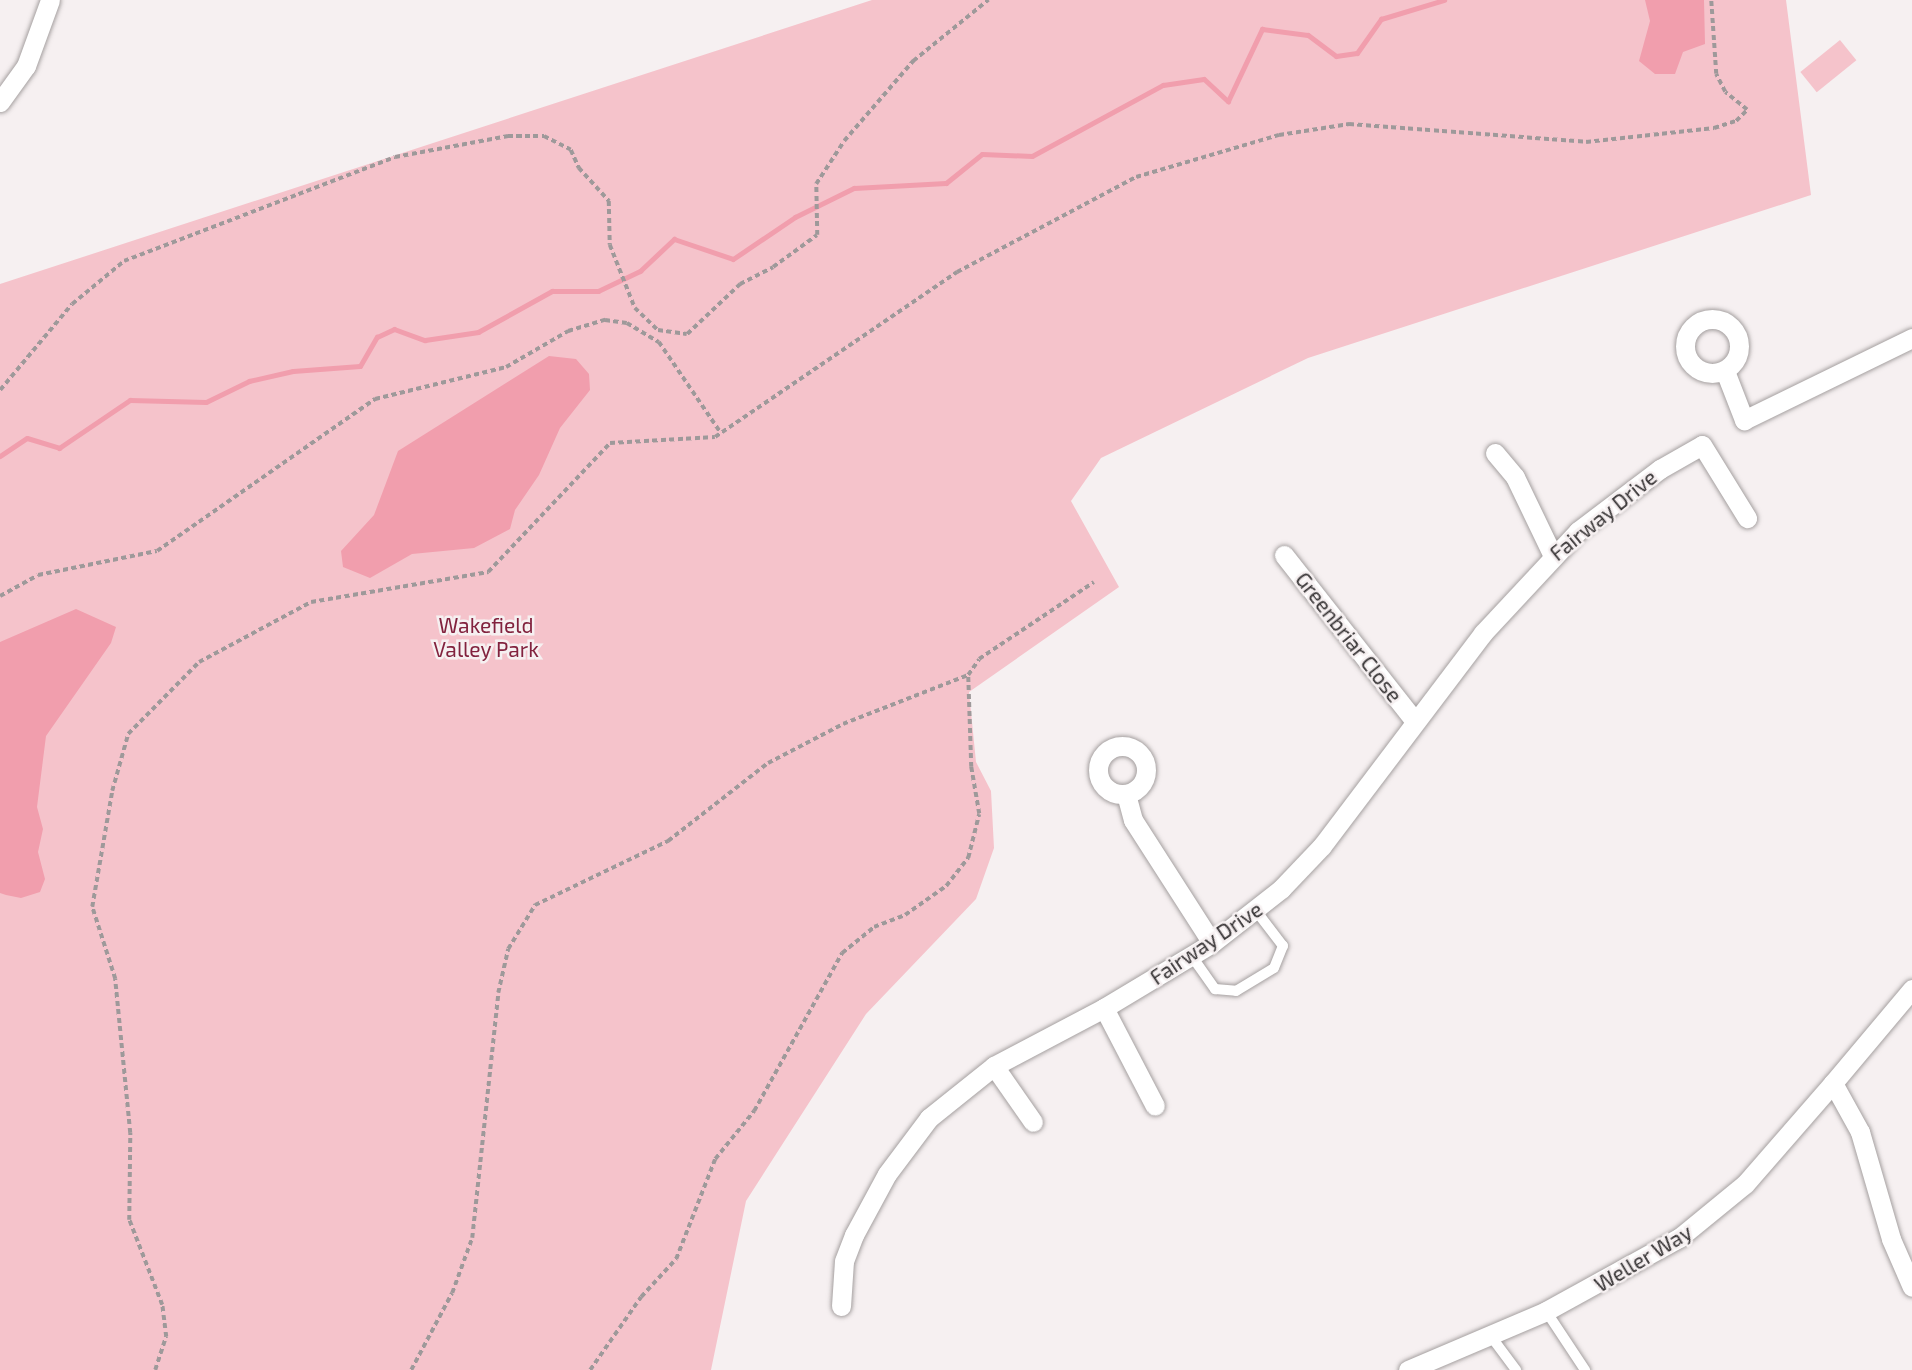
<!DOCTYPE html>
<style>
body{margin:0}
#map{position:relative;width:1912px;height:1370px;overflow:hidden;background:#f6f0f1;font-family:"Exo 2",sans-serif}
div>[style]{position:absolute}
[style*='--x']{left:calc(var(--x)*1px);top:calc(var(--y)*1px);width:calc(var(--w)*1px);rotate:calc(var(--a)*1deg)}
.green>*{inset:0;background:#f5c3cb;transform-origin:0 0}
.water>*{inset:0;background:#f19ead}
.stream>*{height:5px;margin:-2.5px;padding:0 2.5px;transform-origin:2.5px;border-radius:2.5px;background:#f19ead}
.path>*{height:3.5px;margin-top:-1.75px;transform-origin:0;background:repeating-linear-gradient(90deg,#9e999a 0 5px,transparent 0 8.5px)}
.roads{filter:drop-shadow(0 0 2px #a5a0a0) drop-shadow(0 0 2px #a5a0a0)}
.lane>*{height:10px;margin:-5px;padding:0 5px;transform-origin:5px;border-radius:5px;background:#fff}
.street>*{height:19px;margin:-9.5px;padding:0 9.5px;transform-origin:9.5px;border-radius:9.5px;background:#fff}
.street>.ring{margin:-9.5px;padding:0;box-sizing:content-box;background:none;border:19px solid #fff;border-radius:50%}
span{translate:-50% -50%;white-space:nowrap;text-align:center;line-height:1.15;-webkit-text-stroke:5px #f6f0f1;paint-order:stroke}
.street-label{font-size:21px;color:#353233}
.park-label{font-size:21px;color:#82223e}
</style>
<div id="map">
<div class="green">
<div style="clip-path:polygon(872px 0,1786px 0,1811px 195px,1308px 358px,1101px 458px,1071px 501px,1119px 587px,969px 692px,976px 762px,991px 791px,994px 848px,976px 899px,866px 1014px,746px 1201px,711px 1370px,0 1370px,0 284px)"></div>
<div style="left:1840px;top:40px;width:26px;height:51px;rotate:51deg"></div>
</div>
<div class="water">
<div style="clip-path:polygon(1645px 0,1704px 0,1705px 44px,1683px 52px,1675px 74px,1655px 74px,1639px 61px,1650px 21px)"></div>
<div style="clip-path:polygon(549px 356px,576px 359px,589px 374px,590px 390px,560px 428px,539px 475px,515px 510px,510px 529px,474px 548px,412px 554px,370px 578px,343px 567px,341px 551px,374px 515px,398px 451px)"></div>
<div style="clip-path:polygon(76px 609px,116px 627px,111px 643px,46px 736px,37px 807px,43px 829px,38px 852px,45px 879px,40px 892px,21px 898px,6px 895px,0 893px,0 642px)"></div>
</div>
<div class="stream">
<div style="--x:0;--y:456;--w:32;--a:-34"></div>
<div style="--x:27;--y:438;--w:34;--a:17"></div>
<div style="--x:59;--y:448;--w:86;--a:-34.1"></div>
<div style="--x:130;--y:400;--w:76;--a:1.5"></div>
<div style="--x:206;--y:402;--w:48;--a:-26"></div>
<div style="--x:249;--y:381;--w:45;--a:-12.8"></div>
<div style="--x:293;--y:371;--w:67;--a:-4.3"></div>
<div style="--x:360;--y:366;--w:34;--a:-60"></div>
<div style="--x:377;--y:337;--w:19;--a:-25"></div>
<div style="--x:394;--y:329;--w:33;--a:20"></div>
<div style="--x:425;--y:340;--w:54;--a:-8.6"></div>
<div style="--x:478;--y:332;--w:85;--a:-29"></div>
<div style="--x:552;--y:291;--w:46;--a:0"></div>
<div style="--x:598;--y:291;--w:47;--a:-25.5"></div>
<div style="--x:640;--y:271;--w:47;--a:-43.3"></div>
<div style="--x:674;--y:239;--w:62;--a:18.7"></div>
<div style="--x:733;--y:259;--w:75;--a:-34.1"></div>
<div style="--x:795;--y:217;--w:66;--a:-26.2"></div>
<div style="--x:854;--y:188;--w:92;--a:-3.1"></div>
<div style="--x:946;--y:183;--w:46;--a:-38.9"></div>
<div style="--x:982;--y:154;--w:50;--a:2.3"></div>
<div style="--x:1032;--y:156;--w:149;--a:-28.5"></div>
<div style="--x:1163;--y:85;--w:41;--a:-8.3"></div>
<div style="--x:1204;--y:79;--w:33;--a:43"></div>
<div style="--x:1228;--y:101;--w:80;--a:-64.7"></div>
<div style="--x:1262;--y:29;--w:46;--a:7.4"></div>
<div style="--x:1308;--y:35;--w:35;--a:37"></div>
<div style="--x:1336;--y:56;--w:21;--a:-8"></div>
<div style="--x:1357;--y:53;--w:42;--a:-54.8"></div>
<div style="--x:1381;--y:19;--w:66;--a:-16.8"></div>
</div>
<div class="path">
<div style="--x:0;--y:390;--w:112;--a:-50.1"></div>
<div style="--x:72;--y:304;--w:67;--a:-39.6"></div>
<div style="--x:124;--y:261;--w:290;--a:-21"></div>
<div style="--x:395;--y:157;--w:115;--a:-10.5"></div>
<div style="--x:508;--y:136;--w:36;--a:0"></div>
<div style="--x:544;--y:136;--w:30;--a:27"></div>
<div style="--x:571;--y:150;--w:20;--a:66"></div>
<div style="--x:579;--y:168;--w:45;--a:47.7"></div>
<div style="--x:609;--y:201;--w:44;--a:88.7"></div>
<div style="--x:610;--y:245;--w:68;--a:68.4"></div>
<div style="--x:635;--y:308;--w:32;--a:44"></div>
<div style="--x:658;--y:330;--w:29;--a:8"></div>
<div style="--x:687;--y:334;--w:73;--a:-43.3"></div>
<div style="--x:740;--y:284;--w:37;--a:-27"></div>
<div style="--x:773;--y:267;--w:54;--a:-36"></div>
<div style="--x:817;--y:235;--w:51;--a:-91.1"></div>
<div style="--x:816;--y:184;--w:51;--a:-56.9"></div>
<div style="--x:844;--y:141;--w:106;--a:-49.2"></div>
<div style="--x:913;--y:61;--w:97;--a:-39.1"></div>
<div style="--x:0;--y:596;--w:43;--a:-28.9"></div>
<div style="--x:38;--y:575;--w:121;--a:-11.4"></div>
<div style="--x:157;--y:551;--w:266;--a:-34.9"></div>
<div style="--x:375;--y:399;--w:135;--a:-13.7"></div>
<div style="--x:506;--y:367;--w:72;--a:-30.1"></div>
<div style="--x:568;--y:331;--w:39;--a:-17"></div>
<div style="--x:605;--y:320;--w:22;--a:8"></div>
<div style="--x:627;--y:323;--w:37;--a:31"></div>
<div style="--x:659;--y:342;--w:110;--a:55.7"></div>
<div style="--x:155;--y:1370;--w:35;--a:-72"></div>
<div style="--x:166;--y:1337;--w:32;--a:-97"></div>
<div style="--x:162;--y:1305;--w:91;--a:-111.2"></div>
<div style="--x:129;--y:1220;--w:87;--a:-89.3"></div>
<div style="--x:130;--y:1133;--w:155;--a:-95.6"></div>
<div style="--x:115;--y:979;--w:76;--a:-107.7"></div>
<div style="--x:92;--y:907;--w:118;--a:-80.2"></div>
<div style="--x:112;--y:791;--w:59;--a:-74.3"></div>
<div style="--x:128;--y:734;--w:101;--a:-45.4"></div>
<div style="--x:199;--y:662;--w:127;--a:-28.2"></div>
<div style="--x:311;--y:602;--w:180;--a:-9.6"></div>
<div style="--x:488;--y:572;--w:178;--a:-46.6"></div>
<div style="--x:610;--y:443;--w:105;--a:-3.3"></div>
<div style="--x:715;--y:437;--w:293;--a:-34.3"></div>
<div style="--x:957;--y:272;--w:203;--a:-28"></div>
<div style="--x:1136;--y:177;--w:149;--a:-16.4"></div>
<div style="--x:1279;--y:135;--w:71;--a:-8.9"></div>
<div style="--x:1349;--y:124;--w:238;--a:4.3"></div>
<div style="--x:1586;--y:142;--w:129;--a:-6.2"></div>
<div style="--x:1714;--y:128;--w:23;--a:-18"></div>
<div style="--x:1736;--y:121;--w:16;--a:-45"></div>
<div style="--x:1747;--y:110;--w:28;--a:-141"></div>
<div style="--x:1725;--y:92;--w:20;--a:-117"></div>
<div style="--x:1716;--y:74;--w:74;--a:-93.9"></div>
<div style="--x:411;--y:1370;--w:87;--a:-62"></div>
<div style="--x:452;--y:1293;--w:59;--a:-70"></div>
<div style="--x:472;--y:1238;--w:246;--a:-83.9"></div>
<div style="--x:498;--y:993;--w:45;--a:-77.2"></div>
<div style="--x:508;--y:949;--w:52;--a:-58.5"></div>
<div style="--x:535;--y:905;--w:148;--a:-25.7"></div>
<div style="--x:668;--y:841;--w:127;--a:-38"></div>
<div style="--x:768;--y:763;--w:85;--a:-27.5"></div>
<div style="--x:843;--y:724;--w:134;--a:-21.4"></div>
<div style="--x:590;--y:1370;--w:89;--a:-55.1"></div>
<div style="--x:641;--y:1297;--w:52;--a:-47.4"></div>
<div style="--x:676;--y:1259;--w:107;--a:-68.7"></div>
<div style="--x:715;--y:1159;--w:62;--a:-50.9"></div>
<div style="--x:754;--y:1111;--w:181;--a:-60.9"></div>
<div style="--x:842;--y:953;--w:41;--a:-39.1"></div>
<div style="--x:874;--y:927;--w:33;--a:-21"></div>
<div style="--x:905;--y:915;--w:50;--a:-35.3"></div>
<div style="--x:946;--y:886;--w:36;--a:-52"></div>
<div style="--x:968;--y:858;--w:45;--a:-76"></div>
<div style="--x:979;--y:814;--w:48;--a:-99.7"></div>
<div style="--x:971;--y:767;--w:92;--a:-91.9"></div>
<div style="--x:968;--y:675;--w:19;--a:-55"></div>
<div style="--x:979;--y:659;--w:138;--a:-33.8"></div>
</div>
<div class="roads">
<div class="lane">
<div style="--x:1191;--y:955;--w:42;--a:54.8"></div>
<div style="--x:1215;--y:989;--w:21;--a:5"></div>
<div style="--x:1236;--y:991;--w:44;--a:-31.2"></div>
<div style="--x:1274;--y:968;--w:24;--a:-68"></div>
<div style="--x:1283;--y:946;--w:43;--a:-127.4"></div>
<div style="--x:1546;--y:1311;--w:71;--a:56.5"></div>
<div style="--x:1490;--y:1335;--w:44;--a:53.4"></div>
</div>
<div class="street">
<div style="--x:0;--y:102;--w:44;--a:-54.2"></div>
<div style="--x:26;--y:66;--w:70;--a:-70"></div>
<div class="ring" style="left:1685px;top:319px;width:35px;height:35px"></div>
<div style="--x:1725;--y:371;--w:53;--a:68.8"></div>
<div style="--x:1744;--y:420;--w:187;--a:-26"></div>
<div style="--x:1495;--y:453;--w:31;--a:50"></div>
<div style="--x:1515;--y:477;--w:85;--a:64.3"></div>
<div style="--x:1284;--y:555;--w:210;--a:51.8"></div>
<div class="ring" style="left:1098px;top:746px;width:29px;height:29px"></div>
<div style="--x:1126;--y:794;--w:27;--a:75"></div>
<div style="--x:1133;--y:820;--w:146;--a:57.3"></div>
<div style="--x:1912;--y:989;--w:123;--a:130"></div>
<div style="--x:1833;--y:1083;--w:56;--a:61.1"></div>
<div style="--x:1860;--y:1132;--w:111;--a:73.8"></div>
<div style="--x:1891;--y:1239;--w:52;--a:66.4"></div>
<div style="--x:1104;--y:1008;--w:110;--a:62.5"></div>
<div style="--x:994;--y:1066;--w:68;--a:55.1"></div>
<div style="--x:841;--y:1306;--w:45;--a:-86.2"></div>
<div style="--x:844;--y:1261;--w:28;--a:-69"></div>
<div style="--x:854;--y:1235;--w:69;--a:-61.6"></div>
<div style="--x:887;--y:1174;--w:70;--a:-53.1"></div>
<div style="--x:929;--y:1118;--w:83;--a:-38.7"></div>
<div style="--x:994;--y:1066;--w:124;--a:-27.8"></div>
<div style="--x:1104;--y:1008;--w:126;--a:-31"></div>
<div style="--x:1212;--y:943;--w:88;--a:-38"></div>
<div style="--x:1281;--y:889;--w:59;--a:-46.4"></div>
<div style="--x:1322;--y:846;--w:267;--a:-52.9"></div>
<div style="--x:1483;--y:633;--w:139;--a:-47"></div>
<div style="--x:1578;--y:531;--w:103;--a:-37.1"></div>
<div style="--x:1660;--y:469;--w:48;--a:-29.7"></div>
<div style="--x:1702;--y:445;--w:86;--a:58.3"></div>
<div style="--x:1408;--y:1370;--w:150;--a:-23.1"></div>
<div style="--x:1546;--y:1311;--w:152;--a:-28.8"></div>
<div style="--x:1679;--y:1238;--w:85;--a:-39.3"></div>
<div style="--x:1745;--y:1184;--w:134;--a:-48.9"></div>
</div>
</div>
<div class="street-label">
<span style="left:1603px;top:515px;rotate:-39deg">Fairway Drive</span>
<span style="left:1349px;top:637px;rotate:52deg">Greenbriar Close</span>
<span style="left:1206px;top:943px;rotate:-34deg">Fairway Drive</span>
<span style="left:1643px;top:1258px;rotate:-31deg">Weller Way</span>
</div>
<div class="park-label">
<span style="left:486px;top:637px">Wakefield<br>Valley Park</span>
</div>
</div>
